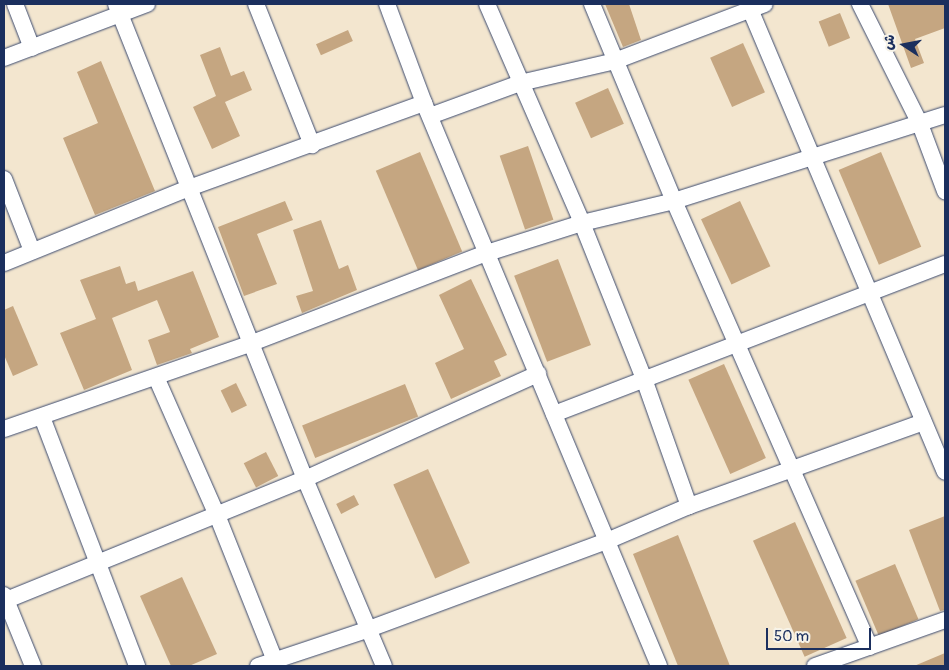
<!DOCTYPE html>
<meta charset="utf-8">
<style>
body{margin:0}
#map{position:relative;width:949px;height:670px;overflow:hidden;background:#f3e6cf;font-family:Pangolin,"Playpen Sans Arabic",sans-serif}
div>[style]{position:absolute}
[style*='--x']{left:calc(var(--x)*1px);top:calc(var(--y)*1px);width:calc(var(--w)*1px);rotate:calc(var(--a)*1deg)}
.building>*{inset:0;background:#c5a681;transform-origin:0 0}
.roads{filter:drop-shadow(0 0 1px #3b4a6f) drop-shadow(0 0 1px #3b4a6f)}
.street>*{height:16px;margin:-8px;padding:0 8px;transform-origin:8px;border-radius:8px;background:#fff}
span{translate:-50% -50%;white-space:nowrap;text-align:center;line-height:1.15;-webkit-text-stroke:5px #f7f3e8;paint-order:stroke}
.frame{position:absolute;inset:0;border:5px solid #1b2f5e;pointer-events:none}
.north{position:absolute;left:879px;top:20px;width:50px;height:50px;-webkit-text-stroke:4px #f7f3e8;paint-order:stroke;rotate:281deg;font-size:14px;font-weight:700;line-height:20px;text-align:center;color:#1b2f5e}
.north::after{content:'';display:block;margin:auto;width:18px;height:22px;background:#1b2f5e;clip-path:polygon(50% 0,100% 100%,50% 72%,0 100%)}
.scale{position:absolute;left:766px;top:628px;width:105px;height:22px;box-sizing:border-box;border:2px solid #1b2f5e;border-top:0;padding-left:6px;font-size:15px;line-height:18px;white-space:nowrap;color:#1b2f5e;-webkit-text-stroke:4px #f7f3e8;paint-order:stroke}
</style>
<div id="map">
<div class="building">
<div style="clip-path:polygon(605px 4px,629px 4px,641px 40px,623px 47px)"></div>
<div style="clip-path:polygon(888px 4px,945px 4px,945px 28px,915px 39px,924px 63px,911px 68px)"></div>
<div style="left:840px;top:13px;width:27px;height:23px;rotate:68deg"></div>
<div style="left:348px;top:30px;width:12px;height:35px;rotate:66deg"></div>
<div style="left:743px;top:43px;width:54px;height:36px;rotate:66deg"></div>
<div style="clip-path:polygon(220px 47px,231px 76px,244px 71px,252px 90px,225px 102px,240px 136px,212px 149px,193px 107px,216px 96px,200px 55px)"></div>
<div style="clip-path:polygon(101px 61px,155px 191px,95px 215px,63px 138px,98px 123px,77px 72px)"></div>
<div style="left:608px;top:88px;width:39px;height:36px;rotate:66deg"></div>
<div style="left:528px;top:146px;width:78px;height:30px;rotate:71deg"></div>
<div style="left:420px;top:152px;width:108px;height:48px;rotate:67deg"></div>
<div style="left:881px;top:152px;width:103px;height:46px;rotate:67deg"></div>
<div style="clip-path:polygon(285px 201px,293px 220px,257px 234px,277px 284px,244px 296px,218px 227px)"></div>
<div style="left:740px;top:201px;width:72px;height:43px;rotate:65deg"></div>
<div style="clip-path:polygon(321px 220px,339px 269px,348px 265px,357px 290px,302px 313px,296px 296px,313px 291px,293px 230px)"></div>
<div style="left:558px;top:259px;width:92px;height:47px;rotate:69deg"></div>
<div style="clip-path:polygon(120px 266px,126px 284px,135px 281px,138px 291px,193px 271px,219px 337px,190px 349px,192px 353px,157px 365px,148px 340px,170px 332px,157px 300px,112px 318px,132px 370px,84px 390px,60px 333px,96px 319px,80px 280px)"></div>
<div style="clip-path:polygon(471px 279px,507px 355px,494px 361px,501px 376px,451px 399px,435px 363px,464px 349px,439px 295px)"></div>
<div style="clip-path:polygon(13px 306px,38px 365px,13px 376px,4px 355px,4px 310px)"></div>
<div style="left:724px;top:364px;width:103px;height:39px;rotate:66deg"></div>
<div style="left:236px;top:383px;width:25px;height:17px;rotate:64deg"></div>
<div style="left:405px;top:384px;width:35px;height:111px;rotate:68deg"></div>
<div style="left:266px;top:452px;width:27px;height:25px;rotate:63deg"></div>
<div style="left:428px;top:469px;width:103px;height:38px;rotate:66deg"></div>
<div style="left:354px;top:495px;width:11px;height:20px;rotate:63deg"></div>
<div style="clip-path:polygon(945px 516px,945px 610px,940px 611px,909px 530px)"></div>
<div style="left:795px;top:522px;width:127px;height:46px;rotate:66deg"></div>
<div style="clip-path:polygon(678px 535px,730px 666px,678px 666px,633px 554px)"></div>
<div style="left:895px;top:564px;width:60px;height:43px;rotate:67deg"></div>
<div style="clip-path:polygon(182px 577px,217px 654px,189px 666px,171px 666px,140px 596px)"></div>
<div style="clip-path:polygon(945px 653px,945px 666px,914px 666px)"></div>
</div>
<div class="roads">
<div class="street">
<div style="--x:15;--y:4;--w:47;--a:68.9"></div>
<div style="--x:116;--y:4;--w:511;--a:68.3"></div>
<div style="--x:305;--y:479;--w:203;--a:67.1"></div>
<div style="--x:256;--y:4;--w:152;--a:68.3"></div>
<div style="--x:387;--y:4;--w:106;--a:69.5"></div>
<div style="--x:424;--y:103;--w:610;--a:67.34"></div>
<div style="--x:487;--y:4;--w:239;--a:66.5"></div>
<div style="--x:582;--y:223;--w:168;--a:68.3"></div>
<div style="--x:644;--y:379;--w:135;--a:70.5"></div>
<div style="--x:592;--y:4;--w:213;--a:67.4"></div>
<div style="--x:674;--y:201;--w:487;--a:66.3"></div>
<div style="--x:860;--y:4;--w:134;--a:63.4"></div>
<div style="--x:920;--y:124;--w:72;--a:69.5"></div>
<div style="--x:750;--y:9;--w:502;--a:67.16"></div>
<div style="--x:4;--y:58;--w:153;--a:-20.7"></div>
<div style="--x:430;--y:116;--w:96;--a:-20.1"></div>
<div style="--x:520;--y:83;--w:98;--a:-13"></div>
<div style="--x:615;--y:61;--w:160;--a:-20.8"></div>
<div style="--x:4;--y:179;--w:77;--a:68.7"></div>
<div style="--x:4;--y:263;--w:200;--a:-22.1"></div>
<div style="--x:189;--y:188;--w:250;--a:-19.9"></div>
<div style="--x:156;--y:377;--w:151;--a:66.2"></div>
<div style="--x:217;--y:515;--w:157;--a:68.3"></div>
<div style="--x:554;--y:414;--w:419;--a:-21"></div>
<div style="--x:42;--y:417;--w:267;--a:69.1"></div>
<div style="--x:4;--y:429;--w:262;--a:-19.1"></div>
<div style="--x:252;--y:343;--w:252;--a:-21"></div>
<div style="--x:487;--y:253;--w:100;--a:-17.5"></div>
<div style="--x:582;--y:223;--w:95;--a:-13.4"></div>
<div style="--x:674;--y:201;--w:284;--a:-17.6"></div>
<div style="--x:4;--y:595;--w:77;--a:67.8"></div>
<div style="--x:4;--y:601;--w:325;--a:-22.1"></div>
<div style="--x:305;--y:479;--w:256;--a:-24.3"></div>
<div style="--x:258;--y:666;--w:117;--a:-18.4"></div>
<div style="--x:369;--y:629;--w:254;--a:-20.3"></div>
<div style="--x:607;--y:541;--w:89;--a:-23.1"></div>
<div style="--x:689;--y:506;--w:249;--a:-19.7"></div>
<div style="--x:815;--y:666;--w:138;--a:-19.5"></div>
</div>
</div>
<div class="frame"></div>
<div class="north">ش</div>
<div class="scale">50 m</div>
</div>
